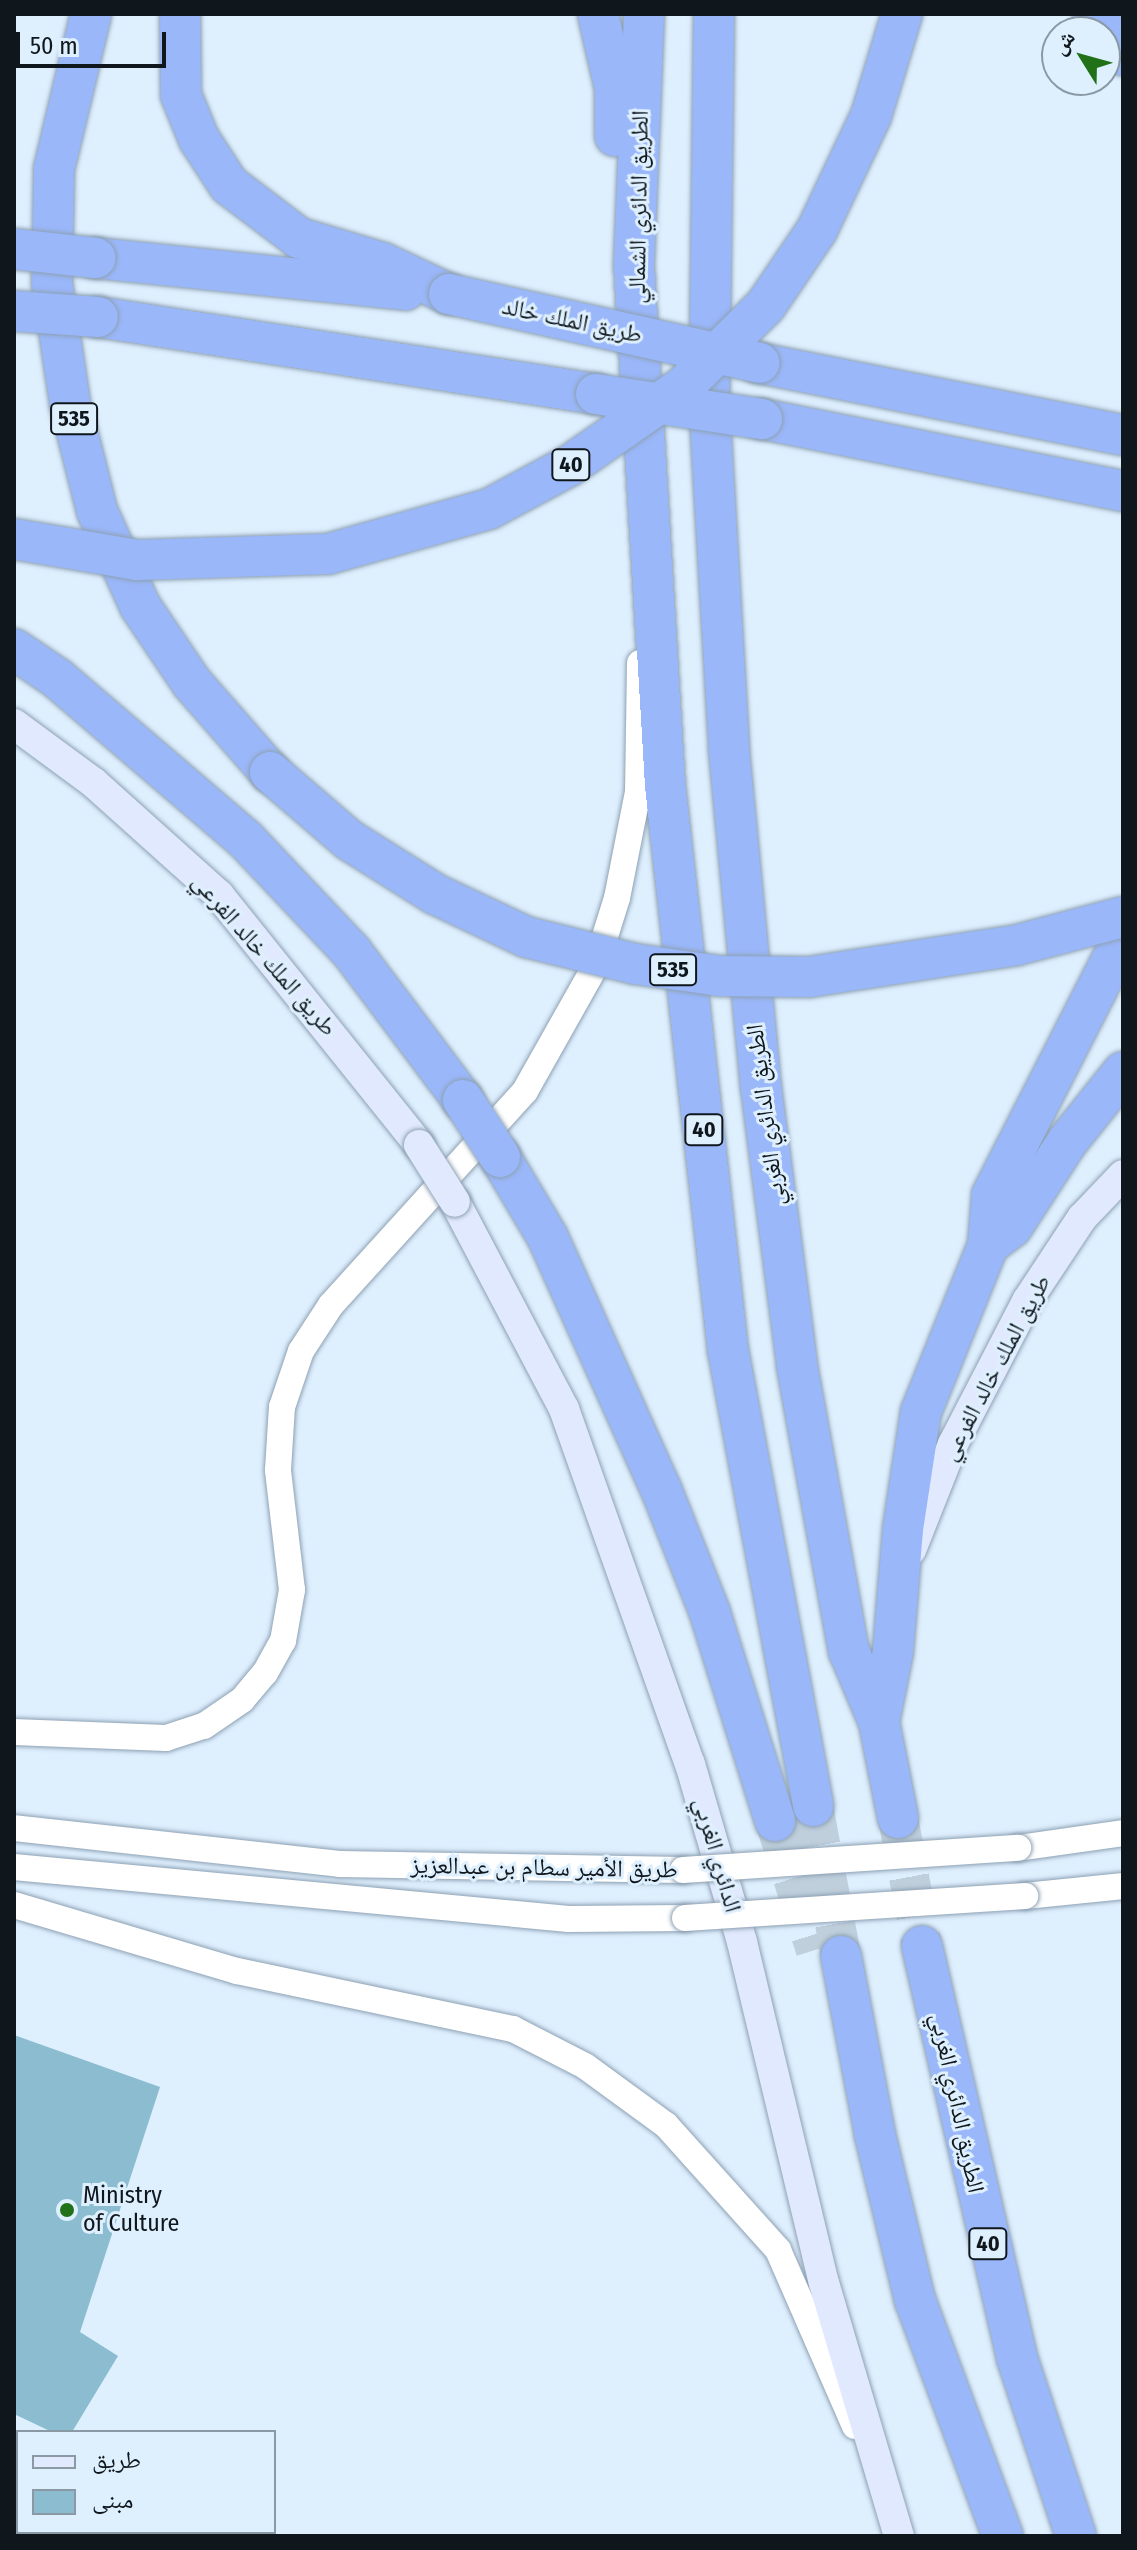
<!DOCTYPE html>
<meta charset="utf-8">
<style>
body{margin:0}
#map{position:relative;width:1137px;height:2550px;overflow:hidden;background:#deeffe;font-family:"Fira Sans Condensed","Noto Naskh Arabic",sans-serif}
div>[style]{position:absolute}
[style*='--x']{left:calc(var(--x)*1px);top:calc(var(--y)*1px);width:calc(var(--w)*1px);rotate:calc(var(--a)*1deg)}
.building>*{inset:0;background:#8bbcd0}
.motorway-tunnel>*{height:40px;margin-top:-20px;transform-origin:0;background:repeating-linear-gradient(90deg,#bfcfdc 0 40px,transparent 0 60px)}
.roads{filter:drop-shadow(0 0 2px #8da1b3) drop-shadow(0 0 2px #8da1b3)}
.tertiary>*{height:26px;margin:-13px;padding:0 13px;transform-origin:13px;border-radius:13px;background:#fff}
.secondary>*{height:30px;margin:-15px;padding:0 15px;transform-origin:15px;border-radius:15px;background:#e1e9fe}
.motorway>*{height:40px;margin:-20px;padding:0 20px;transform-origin:20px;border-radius:20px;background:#9ab7fa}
.bridges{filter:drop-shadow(0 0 2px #8da1b3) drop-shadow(0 0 2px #8da1b3)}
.tertiary-bridge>*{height:26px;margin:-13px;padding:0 13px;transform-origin:13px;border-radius:13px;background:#fff}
.secondary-bridge>*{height:30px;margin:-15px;padding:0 15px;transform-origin:15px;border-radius:15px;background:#e1e9fe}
.motorway-bridge>*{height:40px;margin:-20px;padding:0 20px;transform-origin:20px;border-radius:20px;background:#9ab7fa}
.dots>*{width:22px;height:22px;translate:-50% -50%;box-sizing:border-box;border:4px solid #deeffe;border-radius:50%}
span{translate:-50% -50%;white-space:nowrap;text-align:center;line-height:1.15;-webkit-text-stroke:6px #deeffe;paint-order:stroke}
.shield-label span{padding:2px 6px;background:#deeffe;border:2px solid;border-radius:6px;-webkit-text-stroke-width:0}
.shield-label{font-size:22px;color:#0f171d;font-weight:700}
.street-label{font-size:24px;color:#0f171d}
.poi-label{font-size:24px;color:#0f171d}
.left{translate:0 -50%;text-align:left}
.frame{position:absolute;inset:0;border:16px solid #0f171d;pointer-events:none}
.legend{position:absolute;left:16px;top:2430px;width:260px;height:104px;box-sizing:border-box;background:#deeffe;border:2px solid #8b99a4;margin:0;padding:10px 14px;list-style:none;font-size:24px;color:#0f171d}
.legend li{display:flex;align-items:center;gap:16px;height:40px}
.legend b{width:40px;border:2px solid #8b99a4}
.north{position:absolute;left:1041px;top:16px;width:80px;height:80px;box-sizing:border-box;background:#deeffe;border:2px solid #8b99a4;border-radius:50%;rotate:307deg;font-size:22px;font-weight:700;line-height:32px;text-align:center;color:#0f171d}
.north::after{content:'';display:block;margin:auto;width:28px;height:36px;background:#207118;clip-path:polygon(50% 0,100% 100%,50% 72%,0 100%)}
.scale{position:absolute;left:16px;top:32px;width:150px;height:36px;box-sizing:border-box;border:4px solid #0f171d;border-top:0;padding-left:10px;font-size:24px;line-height:28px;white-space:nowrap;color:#0f171d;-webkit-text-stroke:6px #deeffe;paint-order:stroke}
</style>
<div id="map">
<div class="building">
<div style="clip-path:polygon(14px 2035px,160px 2087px,80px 2332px,118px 2356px,72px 2432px,52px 2432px,14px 2414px)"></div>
</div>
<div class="motorway-tunnel">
<div style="--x:813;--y:1806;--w:153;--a:79.4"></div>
<div style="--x:898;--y:1818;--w:130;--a:79.4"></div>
<div style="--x:775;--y:1821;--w:135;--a:72.4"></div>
</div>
<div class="roads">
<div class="tertiary">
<div style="--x:14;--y:1732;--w:152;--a:2.3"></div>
<div style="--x:166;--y:1738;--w:40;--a:-18"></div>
<div style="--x:204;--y:1726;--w:46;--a:-34.4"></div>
<div style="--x:242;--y:1700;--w:35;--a:-50"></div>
<div style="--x:265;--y:1673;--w:37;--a:-61"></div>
<div style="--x:283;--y:1641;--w:52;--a:-80"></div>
<div style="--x:292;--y:1590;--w:121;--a:-96.7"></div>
<div style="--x:278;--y:1470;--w:63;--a:-86.4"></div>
<div style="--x:282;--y:1407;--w:59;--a:-71.3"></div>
<div style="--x:301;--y:1351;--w:55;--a:-56.9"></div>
<div style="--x:331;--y:1305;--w:289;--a:-47.8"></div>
<div style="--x:525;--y:1091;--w:145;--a:-60.6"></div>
<div style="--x:596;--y:965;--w:70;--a:-72.6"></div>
<div style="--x:617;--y:898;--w:108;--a:-78.8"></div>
<div style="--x:638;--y:792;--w:129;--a:-89.1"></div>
<div style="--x:14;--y:1828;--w:328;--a:6.3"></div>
<div style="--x:340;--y:1864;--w:343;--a:1"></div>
<div style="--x:1018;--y:1848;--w:106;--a:-8.1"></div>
<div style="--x:14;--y:1867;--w:557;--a:5.35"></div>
<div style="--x:569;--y:1919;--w:116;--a:-0.5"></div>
<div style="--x:1025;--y:1896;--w:99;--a:-5.8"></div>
<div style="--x:14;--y:1905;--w:233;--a:16.5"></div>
<div style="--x:237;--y:1971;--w:282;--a:11.9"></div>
<div style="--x:513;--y:2029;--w:81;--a:27.2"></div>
<div style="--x:585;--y:2066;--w:100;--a:36.1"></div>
<div style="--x:666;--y:2125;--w:168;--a:48.1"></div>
<div style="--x:778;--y:2250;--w:192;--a:66.4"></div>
</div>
<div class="secondary">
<div style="--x:14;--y:724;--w:99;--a:36.4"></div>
<div style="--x:94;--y:783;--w:168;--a:41.9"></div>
<div style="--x:219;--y:895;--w:320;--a:51.3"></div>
<div style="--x:455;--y:1202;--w:234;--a:62.2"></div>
<div style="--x:564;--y:1409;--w:377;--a:70.5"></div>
<div style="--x:690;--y:1764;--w:185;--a:73.7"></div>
<div style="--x:742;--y:1942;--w:351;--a:76.5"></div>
<div style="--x:824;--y:2283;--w:264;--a:73.5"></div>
<div style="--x:911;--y:1550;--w:114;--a:-68.4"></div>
<div style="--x:953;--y:1444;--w:161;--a:-62.6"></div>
<div style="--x:1027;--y:1301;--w:100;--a:-56.5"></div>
<div style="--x:1082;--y:1218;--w:59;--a:-46.4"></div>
</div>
<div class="motorway">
<div style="--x:91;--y:14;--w:159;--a:103.4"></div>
<div style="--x:54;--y:169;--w:114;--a:91"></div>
<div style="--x:52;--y:283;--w:122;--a:81.5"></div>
<div style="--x:70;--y:404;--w:110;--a:75.8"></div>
<div style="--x:97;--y:511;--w:104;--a:65.6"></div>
<div style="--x:140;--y:606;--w:93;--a:56"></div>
<div style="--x:192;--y:683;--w:118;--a:48.8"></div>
<div style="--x:180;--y:14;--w:81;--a:89.3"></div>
<div style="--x:181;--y:95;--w:48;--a:67.8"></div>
<div style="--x:199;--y:139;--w:55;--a:56.9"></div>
<div style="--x:229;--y:185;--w:88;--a:37.1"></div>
<div style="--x:299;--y:238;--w:88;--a:16.6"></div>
<div style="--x:383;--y:263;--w:73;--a:25.2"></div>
<div style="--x:598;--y:14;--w:76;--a:77.1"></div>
<div style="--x:615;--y:88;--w:48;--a:90"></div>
<div style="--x:644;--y:14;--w:251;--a:92.3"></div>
<div style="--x:634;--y:265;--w:521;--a:86.59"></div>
<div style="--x:665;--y:785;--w:569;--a:83.64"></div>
<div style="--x:728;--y:1350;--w:464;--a:79.4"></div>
<div style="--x:714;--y:14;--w:386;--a:90.7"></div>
<div style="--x:709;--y:400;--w:351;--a:86.7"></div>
<div style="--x:729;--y:750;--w:339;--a:84.6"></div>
<div style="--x:761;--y:1087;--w:281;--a:82.6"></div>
<div style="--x:797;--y:1366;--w:290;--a:79.7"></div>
<div style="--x:849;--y:1651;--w:77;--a:67.1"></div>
<div style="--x:879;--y:1722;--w:98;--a:78.8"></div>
<div style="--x:1093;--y:14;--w:51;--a:53.8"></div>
<div style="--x:96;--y:258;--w:311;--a:5.9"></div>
<div style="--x:98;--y:317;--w:504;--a:8.79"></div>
<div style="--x:759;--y:363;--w:371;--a:11.2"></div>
<div style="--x:762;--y:419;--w:368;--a:11.3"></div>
<div style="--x:14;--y:649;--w:52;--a:34"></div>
<div style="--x:57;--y:678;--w:249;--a:40.6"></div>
<div style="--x:246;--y:840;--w:153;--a:46.6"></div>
<div style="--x:351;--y:951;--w:186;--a:53.1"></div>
<div style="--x:500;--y:1157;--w:94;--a:59.3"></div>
<div style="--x:548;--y:1238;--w:275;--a:65.8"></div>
<div style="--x:661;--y:1489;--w:133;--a:68.4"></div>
<div style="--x:710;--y:1613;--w:218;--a:72.6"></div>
<div style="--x:988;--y:1245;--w:50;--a:-85.4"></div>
<div style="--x:992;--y:1195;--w:288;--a:-63"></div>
<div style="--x:879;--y:1722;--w:72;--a:-78.8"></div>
<div style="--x:893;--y:1651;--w:122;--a:-85.3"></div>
<div style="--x:903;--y:1529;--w:118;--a:-81.3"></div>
<div style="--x:921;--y:1412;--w:180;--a:-68.1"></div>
<div style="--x:988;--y:1245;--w:30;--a:-37"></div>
<div style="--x:1012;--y:1227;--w:101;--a:-57.1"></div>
<div style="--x:1067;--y:1142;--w:90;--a:-51.3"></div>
<div style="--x:922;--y:1946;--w:423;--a:77"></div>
<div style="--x:1017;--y:2358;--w:188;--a:71.7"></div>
<div style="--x:841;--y:1956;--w:182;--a:79.2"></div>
<div style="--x:875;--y:2135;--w:170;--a:76.4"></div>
<div style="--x:915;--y:2300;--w:252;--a:69.6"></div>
</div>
</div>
<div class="bridges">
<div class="tertiary-bridge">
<div style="--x:683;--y:1870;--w:336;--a:-3.8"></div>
<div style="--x:685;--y:1918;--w:341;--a:-3.7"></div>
</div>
<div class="secondary-bridge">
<div style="--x:419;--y:1145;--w:67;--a:57.7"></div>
</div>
<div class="motorway-bridge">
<div style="--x:14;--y:249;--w:82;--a:6.3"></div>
<div style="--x:449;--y:294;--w:318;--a:12.5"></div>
<div style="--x:14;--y:311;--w:84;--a:4.1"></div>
<div style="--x:596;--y:394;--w:168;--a:8.6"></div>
<div style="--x:14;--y:539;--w:125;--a:9.7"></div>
<div style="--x:137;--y:560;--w:191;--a:-1.8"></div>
<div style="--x:328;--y:554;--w:167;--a:-15.6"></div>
<div style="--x:489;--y:509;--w:91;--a:-28.3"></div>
<div style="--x:569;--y:466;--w:140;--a:-34.8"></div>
<div style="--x:684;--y:386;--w:115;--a:-44.6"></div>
<div style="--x:766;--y:305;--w:91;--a:-55.8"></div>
<div style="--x:817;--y:230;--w:126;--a:-64.7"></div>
<div style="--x:871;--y:116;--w:107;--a:-73.1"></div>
<div style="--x:270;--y:772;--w:104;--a:40.7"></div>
<div style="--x:349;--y:840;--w:102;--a:32.1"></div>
<div style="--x:435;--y:894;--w:101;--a:25.3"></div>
<div style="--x:526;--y:937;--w:112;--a:13.9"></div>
<div style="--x:635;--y:964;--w:86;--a:8"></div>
<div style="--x:720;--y:976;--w:89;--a:0.6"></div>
<div style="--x:809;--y:977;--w:210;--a:-8.7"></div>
<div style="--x:1017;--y:945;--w:110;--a:-14.8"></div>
<div style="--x:463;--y:1100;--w:68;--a:57"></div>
</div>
</div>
<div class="dots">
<div style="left:67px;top:2210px;background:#207118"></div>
</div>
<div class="shield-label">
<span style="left:74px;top:419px">535</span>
<span style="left:571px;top:465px">40</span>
<span style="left:673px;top:970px">535</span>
<span style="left:704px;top:1130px">40</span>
<span style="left:988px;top:2244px">40</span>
</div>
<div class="street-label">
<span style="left:639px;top:207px;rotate:-89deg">الطريق الدائري الشمالي</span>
<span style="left:572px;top:321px;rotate:12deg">طريق الملك خالد</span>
<span style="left:264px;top:955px;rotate:49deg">طريق الملك خالد الفرعي</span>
<span style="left:766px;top:1115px;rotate:-97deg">الطريق الدائري الغربي</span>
<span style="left:996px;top:1368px;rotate:-62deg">طريق الملك خالد الفرعي</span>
<span style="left:717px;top:1855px;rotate:74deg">الدائري الغربي</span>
<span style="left:544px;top:1868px;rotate:1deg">طريق الأمير سطام بن عبدالعزيز</span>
<span style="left:957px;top:2103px;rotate:78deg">الطريق الدائري الغربي</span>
</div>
<div class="poi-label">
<span class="left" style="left:83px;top:2210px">Ministry<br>of Culture</span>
</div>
<div class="frame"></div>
<ul class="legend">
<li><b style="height:10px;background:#e1e9fe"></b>طريق</li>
<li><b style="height:22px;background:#8bbcd0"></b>مبنى</li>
</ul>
<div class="north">ش</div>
<div class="scale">50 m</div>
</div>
